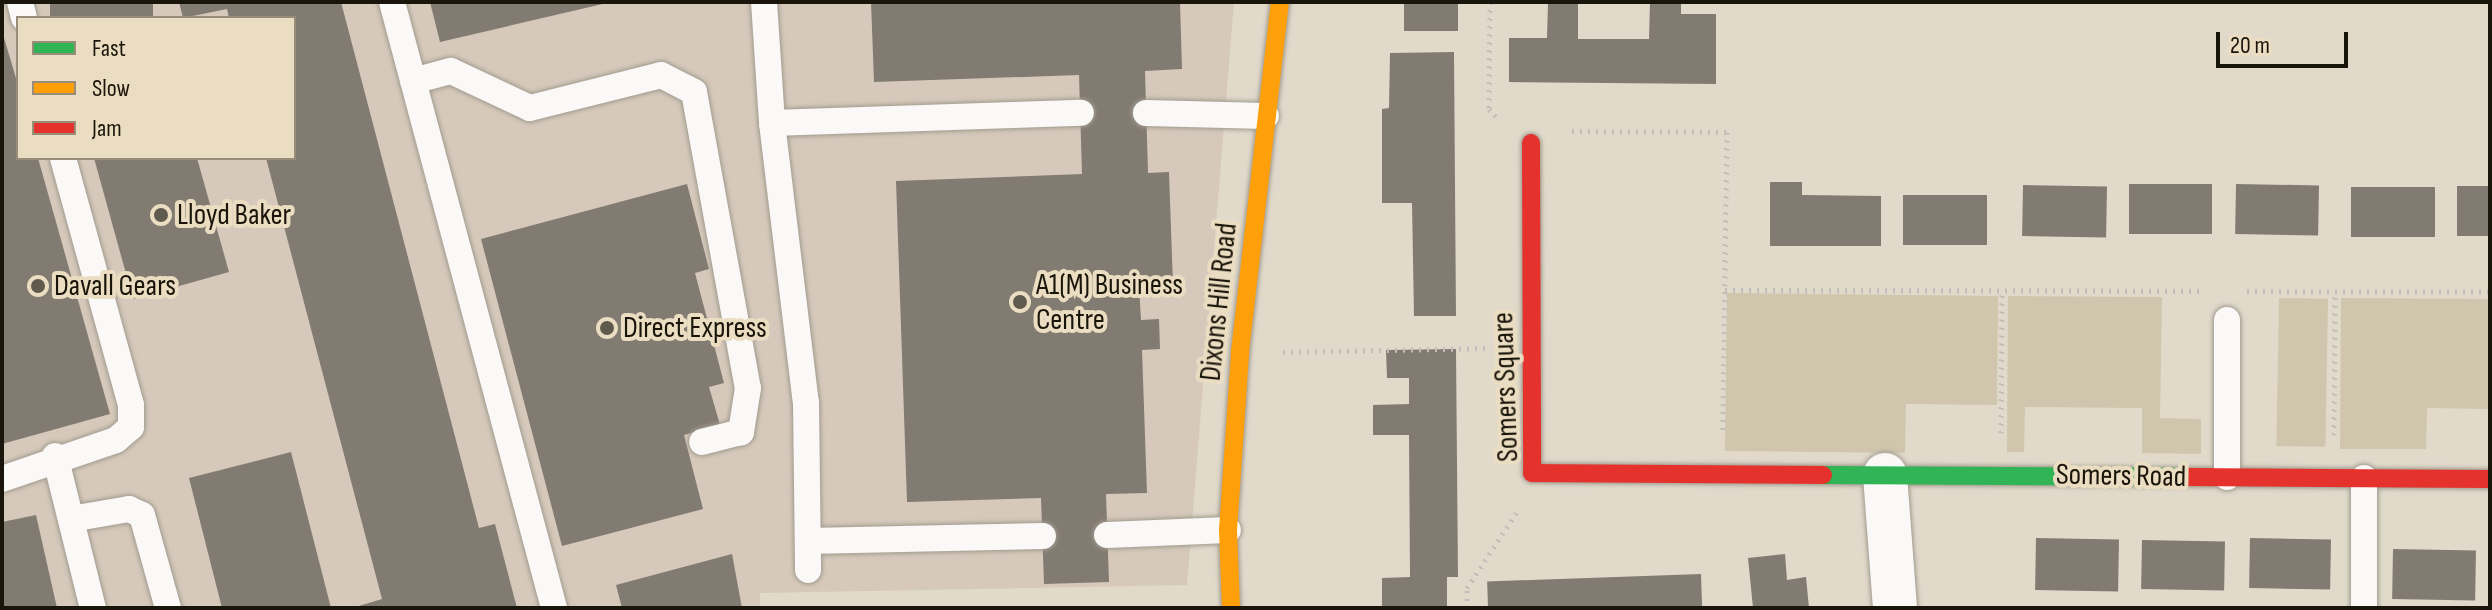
<!DOCTYPE html>
<style>
body{margin:0}
#map{position:relative;width:2492px;height:610px;overflow:hidden;background:#e1dacb;font-family:"Sofia Sans Condensed",sans-serif}
div>[style]{position:absolute}
[style*='--x']{left:calc(var(--x)*1px);top:calc(var(--y)*1px);width:calc(var(--w)*1px);rotate:calc(var(--a)*1deg)}
.industrial>*{inset:0;background:#d6c9bb}
.green>*{inset:0;background:#d0c5ad;transform-origin:0 0}
.building>*{inset:0;background:#827b71;transform-origin:0 0}
.path>*{height:5px;margin-top:-2.5px;transform-origin:0;background:repeating-linear-gradient(90deg,#c2bfbb 0 2px,transparent 0 8px)}
.roads{filter:drop-shadow(0 0 2px #a19b8f) drop-shadow(0 0 2px #a19b8f)}
.lane>*{height:26px;margin:-13px;padding:0 13px;transform-origin:13px;border-radius:13px;background:#faf9f7}
.street>*{height:44px;margin:-22px;padding:0 22px;transform-origin:22px;border-radius:22px;background:#faf9f7}
.fast>*{height:18px;margin:-9px;padding:0 9px;transform-origin:9px;border-radius:9px;background:#30b455}
.slow>*{height:18px;margin:-9px;padding:0 9px;transform-origin:9px;border-radius:9px;background:#ff9f0a}
.jam>*{height:18px;margin:-9px;padding:0 9px;transform-origin:9px;border-radius:9px;background:#e5322d}
.dots>*{width:22px;height:22px;translate:-50% -50%;box-sizing:border-box;border:4px solid #ebddc1;border-radius:50%}
span{translate:-50% -50%;white-space:nowrap;text-align:center;line-height:1.15;-webkit-text-stroke:8px #ebddc1;paint-order:stroke}
.poi-label{font-size:30px;color:#1a150b}
.left{translate:0 -50%;text-align:left}
.street-label{font-size:30px;color:#1a150b}
.frame{position:absolute;inset:0;border:4px solid #1a150b;pointer-events:none}
.legend{position:absolute;left:16px;top:16px;width:280px;height:144px;box-sizing:border-box;background:#ebddc1;border:2px solid #978d78;margin:0;padding:10px 14px;list-style:none;font-size:24px;color:#1a150b}
.legend li{display:flex;align-items:center;gap:16px;height:40px}
.legend b{width:40px;border:2px solid #978d78}
.scale{position:absolute;left:2216px;top:32px;width:132px;height:36px;box-sizing:border-box;border:4px solid #1a150b;border-top:0;padding-left:10px;font-size:24px;line-height:28px;white-space:nowrap;color:#1a150b;-webkit-text-stroke:6px #ebddc1;paint-order:stroke}
</style>
<div id="map">
<div class="industrial">
<div style="clip-path:polygon(evenodd,2px 2px,1234px 2px,1187px 585px,760px 593px,760px 608px,2px 608px,2px 2px,18px 18px,294px 18px,294px 158px,18px 158px,18px 18px)"></div>
</div>
<div class="green">
<div style="clip-path:polygon(1727px 293px,1998px 296px,1997px 405px,1906px 404px,1905px 453px,1725px 451px)"></div>
<div style="clip-path:polygon(2008px 296px,2162px 297px,2160px 418px,2201px 419px,2201px 454px,2142px 453px,2142px 408px,2025px 407px,2024px 452px,2007px 452px)"></div>
<div style="left:2279px;top:298px;width:49px;height:148px;rotate:1deg"></div>
<div style="clip-path:polygon(2341px 298px,2490px 299px,2490px 409px,2427px 408px,2426px 449px,2340px 449px)"></div>
</div>
<div class="building">
<div style="left:50px;top:2px;width:103px;height:17px"></div>
<div style="clip-path:polygon(179px 2px,341px 2px,479px 528px,495px 524px,517px 608px,352px 608px,382px 599px,266px 158px,294px 158px,294px 18px,229px 18px,227px 9px,183px 18px)"></div>
<div style="clip-path:polygon(430px 2px,607px 2px,607px 3px,440px 42px)"></div>
<div style="clip-path:polygon(871px 2px,1180px 2px,1182px 69px,1145px 71px,1148px 173px,1169px 172px,1173px 285px,1139px 286px,1141px 320px,1159px 319px,1160px 349px,1142px 350px,1147px 493px,1106px 494px,1109px 582px,1044px 584px,1041px 498px,907px 502px,896px 181px,1082px 174px,1079px 75px,874px 82px)"></div>
<div style="left:1404px;top:2px;width:54px;height:29px"></div>
<div style="clip-path:polygon(1548px 2px,1578px 2px,1578px 39px,1649px 39px,1650px 2px,1681px 2px,1681px 14px,1716px 14px,1716px 84px,1509px 82px,1509px 38px,1547px 38px)"></div>
<div style="clip-path:polygon(2px 31px,18px 85px,18px 158px,38px 158px,110px 414px,2px 444px)"></div>
<div style="clip-path:polygon(1454px 52px,1456px 316px,1414px 316px,1412px 203px,1382px 203px,1382px 109px,1389px 108px,1390px 53px)"></div>
<div style="clip-path:polygon(94px 158px,197px 158px,229px 272px,133px 299px)"></div>
<div style="clip-path:polygon(1770px 182px,1802px 182px,1802px 195px,1881px 196px,1881px 246px,1770px 246px)"></div>
<div style="clip-path:polygon(687px 184px,709px 269px,695px 273px,724px 383px,709px 387px,720px 425px,684px 435px,703px 509px,562px 546px,481px 239px)"></div>
<div style="left:2129px;top:184px;width:83px;height:50px"></div>
<div style="left:2236px;top:184px;width:83px;height:50px;rotate:1deg"></div>
<div style="left:2023px;top:185px;width:84px;height:51px;rotate:1deg"></div>
<div style="left:2457px;top:186px;width:33px;height:50px"></div>
<div style="left:2351px;top:187px;width:84px;height:50px"></div>
<div style="left:1903px;top:195px;width:84px;height:50px"></div>
<div style="clip-path:polygon(1456px 349px,1458px 577px,1447px 577px,1447px 608px,1382px 608px,1382px 578px,1410px 577px,1409px 435px,1373px 435px,1373px 405px,1409px 404px,1409px 378px,1387px 378px,1386px 350px)"></div>
<div style="clip-path:polygon(291px 452px,331px 608px,222px 608px,189px 478px)"></div>
<div style="clip-path:polygon(36px 515px,57px 608px,2px 608px,2px 522px)"></div>
<div style="left:2036px;top:538px;width:83px;height:52px;rotate:1deg"></div>
<div style="left:2250px;top:538px;width:81px;height:50px;rotate:1deg"></div>
<div style="left:2142px;top:540px;width:83px;height:49px;rotate:1deg"></div>
<div style="left:2393px;top:549px;width:83px;height:50px;rotate:1deg"></div>
<div style="clip-path:polygon(732px 554px,742px 608px,622px 608px,616px 585px)"></div>
<div style="clip-path:polygon(1785px 554px,1787px 580px,1806px 577px,1809px 608px,1753px 608px,1748px 558px)"></div>
<div style="left:1701px;top:574px;width:34px;height:214px;rotate:88deg"></div>
</div>
<div class="path">
<div style="--x:1490;--y:2;--w:107;--a:90.5"></div>
<div style="--x:1489;--y:109;--w:12;--a:48"></div>
<div style="--x:1572;--y:131;--w:155;--a:0.4"></div>
<div style="--x:1727;--y:132;--w:299;--a:90.8"></div>
<div style="--x:1725;--y:290;--w:480;--a:0.1"></div>
<div style="--x:2247;--y:291;--w:243;--a:0.2"></div>
<div style="--x:1283;--y:352;--w:206;--a:-1.1"></div>
<div style="--x:2001;--y:433;--w:143;--a:-89.6"></div>
<div style="--x:2334;--y:435;--w:143;--a:-89.6"></div>
<div style="--x:1467;--y:608;--w:20;--a:-90"></div>
<div style="--x:1467;--y:588;--w:91;--a:-56.7"></div>
</div>
<div class="roads">
<div class="lane">
<div style="--x:20;--y:2;--w:16;--a:76"></div>
<div style="--x:392;--y:2;--w:627;--a:75.03"></div>
<div style="--x:764;--y:2;--w:121;--a:86.2"></div>
<div style="--x:772;--y:123;--w:281;--a:83.1"></div>
<div style="--x:806;--y:402;--w:168;--a:89.3"></div>
<div style="--x:413;--y:81;--w:39;--a:-15"></div>
<div style="--x:451;--y:71;--w:87;--a:25.1"></div>
<div style="--x:530;--y:108;--w:135;--a:-14.1"></div>
<div style="--x:661;--y:75;--w:37;--a:27"></div>
<div style="--x:694;--y:92;--w:301;--a:79.7"></div>
<div style="--x:748;--y:388;--w:45;--a:99"></div>
<div style="--x:741;--y:432;--w:40;--a:165.6"></div>
<div style="--x:1146;--y:113;--w:120;--a:1.4"></div>
<div style="--x:772;--y:123;--w:309;--a:-1.9"></div>
<div style="--x:2227;--y:320;--w:157;--a:90"></div>
<div style="--x:55;--y:456;--w:157;--a:76"></div>
<div style="--x:2;--y:479;--w:120;--a:-18.9"></div>
<div style="--x:116;--y:440;--w:20;--a:-41"></div>
<div style="--x:131;--y:427;--w:22;--a:-90"></div>
<div style="--x:131;--y:405;--w:256;--a:-105.4"></div>
<div style="--x:71;--y:519;--w:59;--a:-9.8"></div>
<div style="--x:129;--y:509;--w:14;--a:25"></div>
<div style="--x:142;--y:515;--w:97;--a:74.4"></div>
<div style="--x:1107;--y:535;--w:121;--a:-2.4"></div>
<div style="--x:808;--y:541;--w:235;--a:-1.2"></div>
<div style="--x:2364;--y:608;--w:130;--a:-90"></div>
</div>
<div class="street">
<div style="--x:1885;--y:475;--w:133;--a:85.7"></div>
</div>
<div class="fast">
<div style="--x:1823;--y:475;--w:364;--a:0.3"></div>
</div>
<div class="slow">
<div style="--x:1231;--y:608;--w:78;--a:-92.2"></div>
<div style="--x:1228;--y:530;--w:178;--a:-86.1"></div>
<div style="--x:1240;--y:352;--w:352;--a:-83.5"></div>
</div>
<div class="jam">
<div style="--x:1531;--y:143;--w:330;--a:89.8"></div>
<div style="--x:1532;--y:473;--w:291;--a:0.4"></div>
<div style="--x:2187;--y:477;--w:303;--a:0.4"></div>
</div>
</div>
<div class="dots">
<div style="left:161px;top:215px;background:#605a4e"></div>
<div style="left:38px;top:286px;background:#605a4e"></div>
<div style="left:1020px;top:302px;background:#605a4e"></div>
<div style="left:607px;top:328px;background:#605a4e"></div>
</div>
<div class="poi-label">
<span class="left" style="left:177px;top:215px">Lloyd Baker</span>
<span class="left" style="left:1036px;top:302px">A1(M) Business<br>Centre</span>
<span class="left" style="left:54px;top:286px">Davall Gears</span>
<span class="left" style="left:623px;top:328px">Direct Express</span>
</div>
<div class="street-label">
<span style="left:1219px;top:302px;rotate:-84deg">Dixons Hill Road</span>
<span style="left:1506px;top:387px;rotate:-92deg">Somers Square</span>
<span style="left:2121px;top:476px;rotate:1deg">Somers Road</span>
</div>
<div class="frame"></div>
<ul class="legend">
<li><b style="height:10px;background:#30b455"></b>Fast</li>
<li><b style="height:10px;background:#ff9f0a"></b>Slow</li>
<li><b style="height:10px;background:#e5322d"></b>Jam</li>
</ul>
<div class="scale">20 m</div>
</div>
